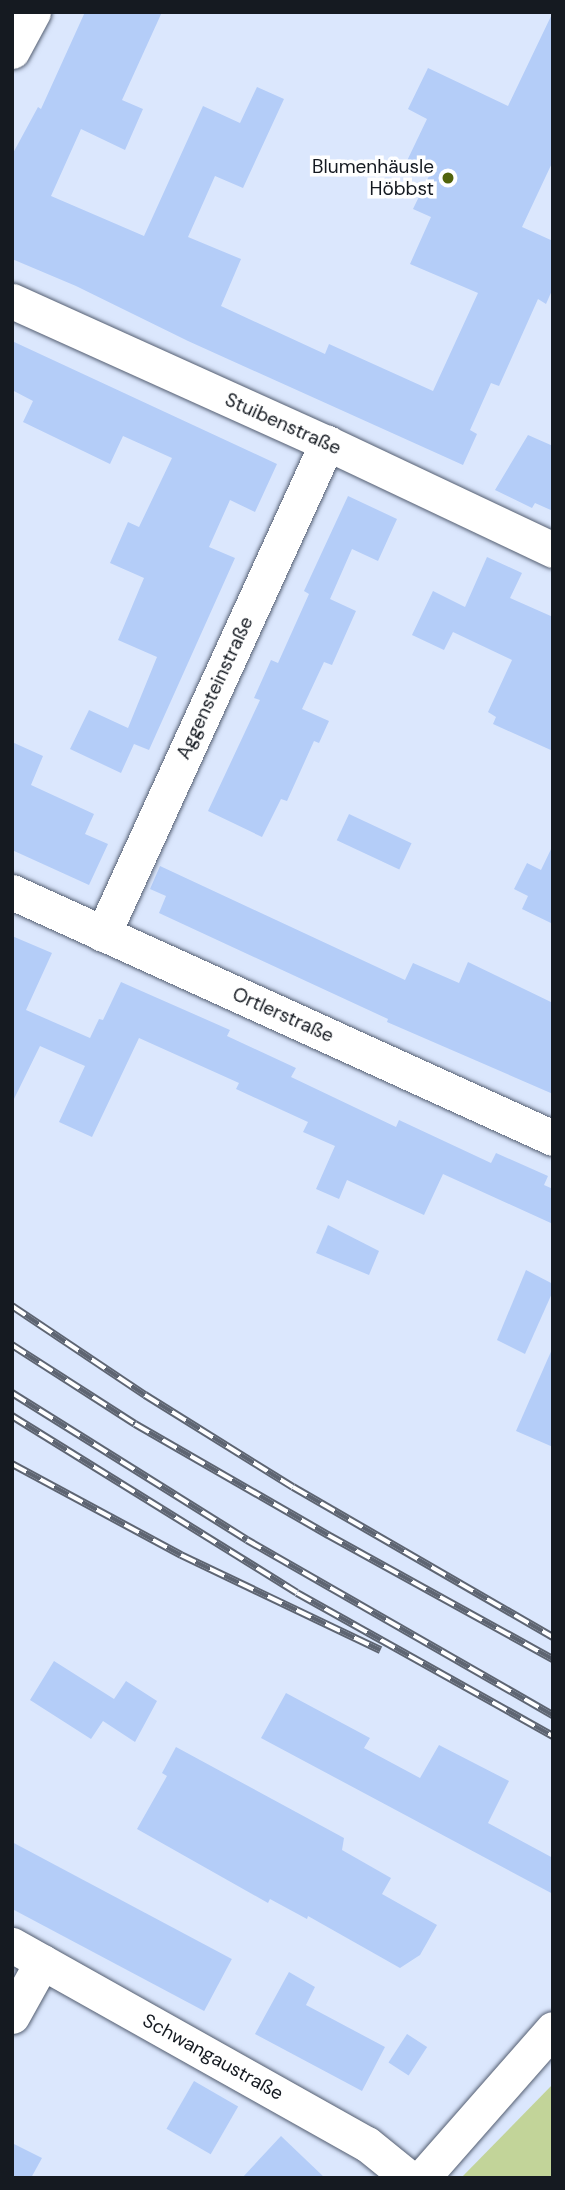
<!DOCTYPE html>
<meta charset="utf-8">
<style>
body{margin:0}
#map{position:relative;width:565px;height:2190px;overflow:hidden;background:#dbe7fd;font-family:"DM Sans",sans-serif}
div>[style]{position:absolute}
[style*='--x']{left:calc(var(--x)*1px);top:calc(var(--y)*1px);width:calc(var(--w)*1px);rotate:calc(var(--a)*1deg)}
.green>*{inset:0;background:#c2d499}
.building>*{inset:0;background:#b4cdf8;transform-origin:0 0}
.roads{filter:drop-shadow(0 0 2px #545e71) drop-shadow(0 0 2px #545e71)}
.street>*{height:35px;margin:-17.5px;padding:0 17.5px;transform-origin:17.5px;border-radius:17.5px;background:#fff}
.rail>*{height:8px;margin-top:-4px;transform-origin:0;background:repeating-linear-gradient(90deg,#fff 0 16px,#5e6572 0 32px);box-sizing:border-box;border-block:2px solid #5e6572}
.dots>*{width:19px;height:19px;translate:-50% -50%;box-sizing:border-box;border:4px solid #fff;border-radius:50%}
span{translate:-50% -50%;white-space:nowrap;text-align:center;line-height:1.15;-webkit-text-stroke:7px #fff;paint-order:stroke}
.poi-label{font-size:19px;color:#151a21}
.right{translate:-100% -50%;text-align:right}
.street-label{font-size:19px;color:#151a21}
.frame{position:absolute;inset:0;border:14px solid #151a21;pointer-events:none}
</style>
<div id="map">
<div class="green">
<div style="clip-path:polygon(553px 2084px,553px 2178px,461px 2178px)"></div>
</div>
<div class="building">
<div style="clip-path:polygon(85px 12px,162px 12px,122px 100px,143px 109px,125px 150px,81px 129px,51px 196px,144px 236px,203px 106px,240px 123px,257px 87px,284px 99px,243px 188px,215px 176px,188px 237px,241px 259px,221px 306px,325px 354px,329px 344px,433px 391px,478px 293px,410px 264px,431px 217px,413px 209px,429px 176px,405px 165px,427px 119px,408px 109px,428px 68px,508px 106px,553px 12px,553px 161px,522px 227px,553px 241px,553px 288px,546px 304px,538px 299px,499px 386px,491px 383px,470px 430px,477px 434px,463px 465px,188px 341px,76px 286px,12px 259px,12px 155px,38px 107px,41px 109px)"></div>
<div style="clip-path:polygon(12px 341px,277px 464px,255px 512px,230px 500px,209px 547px,235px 558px,149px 750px,134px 744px,121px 773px,70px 749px,89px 710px,128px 728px,157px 657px,118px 640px,144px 578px,110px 563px,128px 522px,139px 527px,172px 458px,123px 436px,110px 464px,23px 422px,33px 401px,12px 390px)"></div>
<div style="clip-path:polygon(528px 435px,553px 446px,553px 511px,535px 503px,532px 508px,495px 490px)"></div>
<div style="clip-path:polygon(348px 496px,397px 519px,378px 561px,352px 549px,330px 599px,356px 611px,332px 665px,324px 662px,302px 709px,329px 721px,319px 743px,314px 741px,287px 801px,281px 799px,262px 837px,208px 811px,260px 700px,254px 698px,271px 660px,278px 663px,309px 594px,304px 591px)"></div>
<div style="clip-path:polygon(487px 557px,522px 573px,510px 598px,553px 617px,553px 751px,493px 724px,496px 717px,488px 712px,512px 660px,453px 632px,444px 650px,412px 635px,433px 591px,465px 607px)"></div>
<div style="clip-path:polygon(12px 742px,43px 756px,31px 785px,94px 814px,85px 834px,108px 844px,89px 885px,12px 850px)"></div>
<div style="left:349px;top:814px;width:69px;height:29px;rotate:25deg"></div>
<div style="clip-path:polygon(553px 845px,553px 924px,522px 909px,528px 896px,514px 889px,527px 863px,541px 870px)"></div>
<div style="clip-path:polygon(160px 866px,405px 980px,413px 963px,459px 983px,468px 962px,553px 1003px,553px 1094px,387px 1022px,388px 1019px,159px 913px,166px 896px,150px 889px)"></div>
<div style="clip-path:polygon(12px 936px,52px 953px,26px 1010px,90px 1038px,99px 1019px,103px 1020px,121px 982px,230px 1030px,227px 1036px,296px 1068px,291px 1077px,396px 1127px,399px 1120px,491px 1163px,496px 1153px,548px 1176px,544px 1185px,553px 1189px,553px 1224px,443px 1174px,424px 1215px,347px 1180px,339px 1199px,316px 1189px,335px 1146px,303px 1132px,308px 1122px,236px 1089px,239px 1083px,139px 1038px,92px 1137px,59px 1122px,85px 1066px,40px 1046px,12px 1103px)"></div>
<div style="clip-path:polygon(328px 1225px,379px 1251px,369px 1275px,316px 1253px)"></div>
<div style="clip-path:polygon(526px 1270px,553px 1284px,553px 1291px,525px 1354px,497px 1340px)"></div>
<div style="clip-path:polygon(553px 1347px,553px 1447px,516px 1431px)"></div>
<div style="clip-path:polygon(54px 1661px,114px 1699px,126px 1681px,157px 1701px,135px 1742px,103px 1721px,91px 1739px,30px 1700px)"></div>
<div style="clip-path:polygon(286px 1693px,370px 1738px,364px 1748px,420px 1778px,439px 1745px,509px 1781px,488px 1823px,553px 1858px,553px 1894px,261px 1738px)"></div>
<div style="clip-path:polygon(176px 1747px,344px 1838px,342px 1850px,391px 1878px,382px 1894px,437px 1925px,420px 1955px,400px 1968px,308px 1916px,307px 1919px,270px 1899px,268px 1903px,137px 1829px,167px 1776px,162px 1773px)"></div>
<div style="left:12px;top:1842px;width:249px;height:59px;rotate:28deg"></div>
<div style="clip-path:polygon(289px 1972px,315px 1987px,306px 2005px,385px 2047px,362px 2091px,255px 2034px)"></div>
<div style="left:407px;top:2034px;width:24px;height:34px;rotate:33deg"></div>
<div style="left:194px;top:2081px;width:51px;height:55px;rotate:30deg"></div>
<div style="clip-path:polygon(281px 2136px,325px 2178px,242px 2178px)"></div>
<div style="clip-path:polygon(12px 2143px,42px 2158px,31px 2178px,12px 2178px)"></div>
</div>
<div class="roads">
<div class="street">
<div style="--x:12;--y:51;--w:44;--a:-61.7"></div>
<div style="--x:12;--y:301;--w:346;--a:24.3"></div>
<div style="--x:327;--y:443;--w:250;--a:25.3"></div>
<div style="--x:12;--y:892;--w:594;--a:24.45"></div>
<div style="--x:103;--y:934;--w:540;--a:-65.48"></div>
<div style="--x:12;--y:1945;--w:407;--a:29.3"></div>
<div style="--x:367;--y:2144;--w:54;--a:39"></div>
<div style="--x:12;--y:2016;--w:62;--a:-60.9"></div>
<div style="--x:422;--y:2178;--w:198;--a:-48.7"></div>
</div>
</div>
<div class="rail">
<div style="--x:12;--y:1306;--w:160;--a:33.8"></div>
<div style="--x:145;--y:1395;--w:174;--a:31.9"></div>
<div style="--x:293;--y:1487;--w:300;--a:30"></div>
<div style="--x:12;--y:1345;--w:146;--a:32.7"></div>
<div style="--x:135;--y:1424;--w:223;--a:29.9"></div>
<div style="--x:328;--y:1535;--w:257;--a:28.9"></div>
<div style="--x:12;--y:1393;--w:277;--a:32"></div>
<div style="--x:247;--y:1540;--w:353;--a:29.8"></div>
<div style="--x:12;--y:1416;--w:335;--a:31.8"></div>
<div style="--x:297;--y:1593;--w:293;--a:29.2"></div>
<div style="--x:12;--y:1464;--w:192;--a:28.3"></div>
<div style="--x:181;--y:1555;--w:221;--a:25.5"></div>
</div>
<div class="dots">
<div style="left:448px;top:178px;background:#51630c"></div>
</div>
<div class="poi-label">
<span class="right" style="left:434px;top:178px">Blumenhäusle<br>Höbbst</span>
</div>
<div class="street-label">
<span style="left:283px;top:424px;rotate:24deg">Stuibenstraße</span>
<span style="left:215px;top:688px;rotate:-65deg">Aggensteinstraße</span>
<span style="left:283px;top:1015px;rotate:24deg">Ortlerstraße</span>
<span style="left:213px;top:2057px;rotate:29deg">Schwangaustraße</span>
</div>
<div class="frame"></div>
</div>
